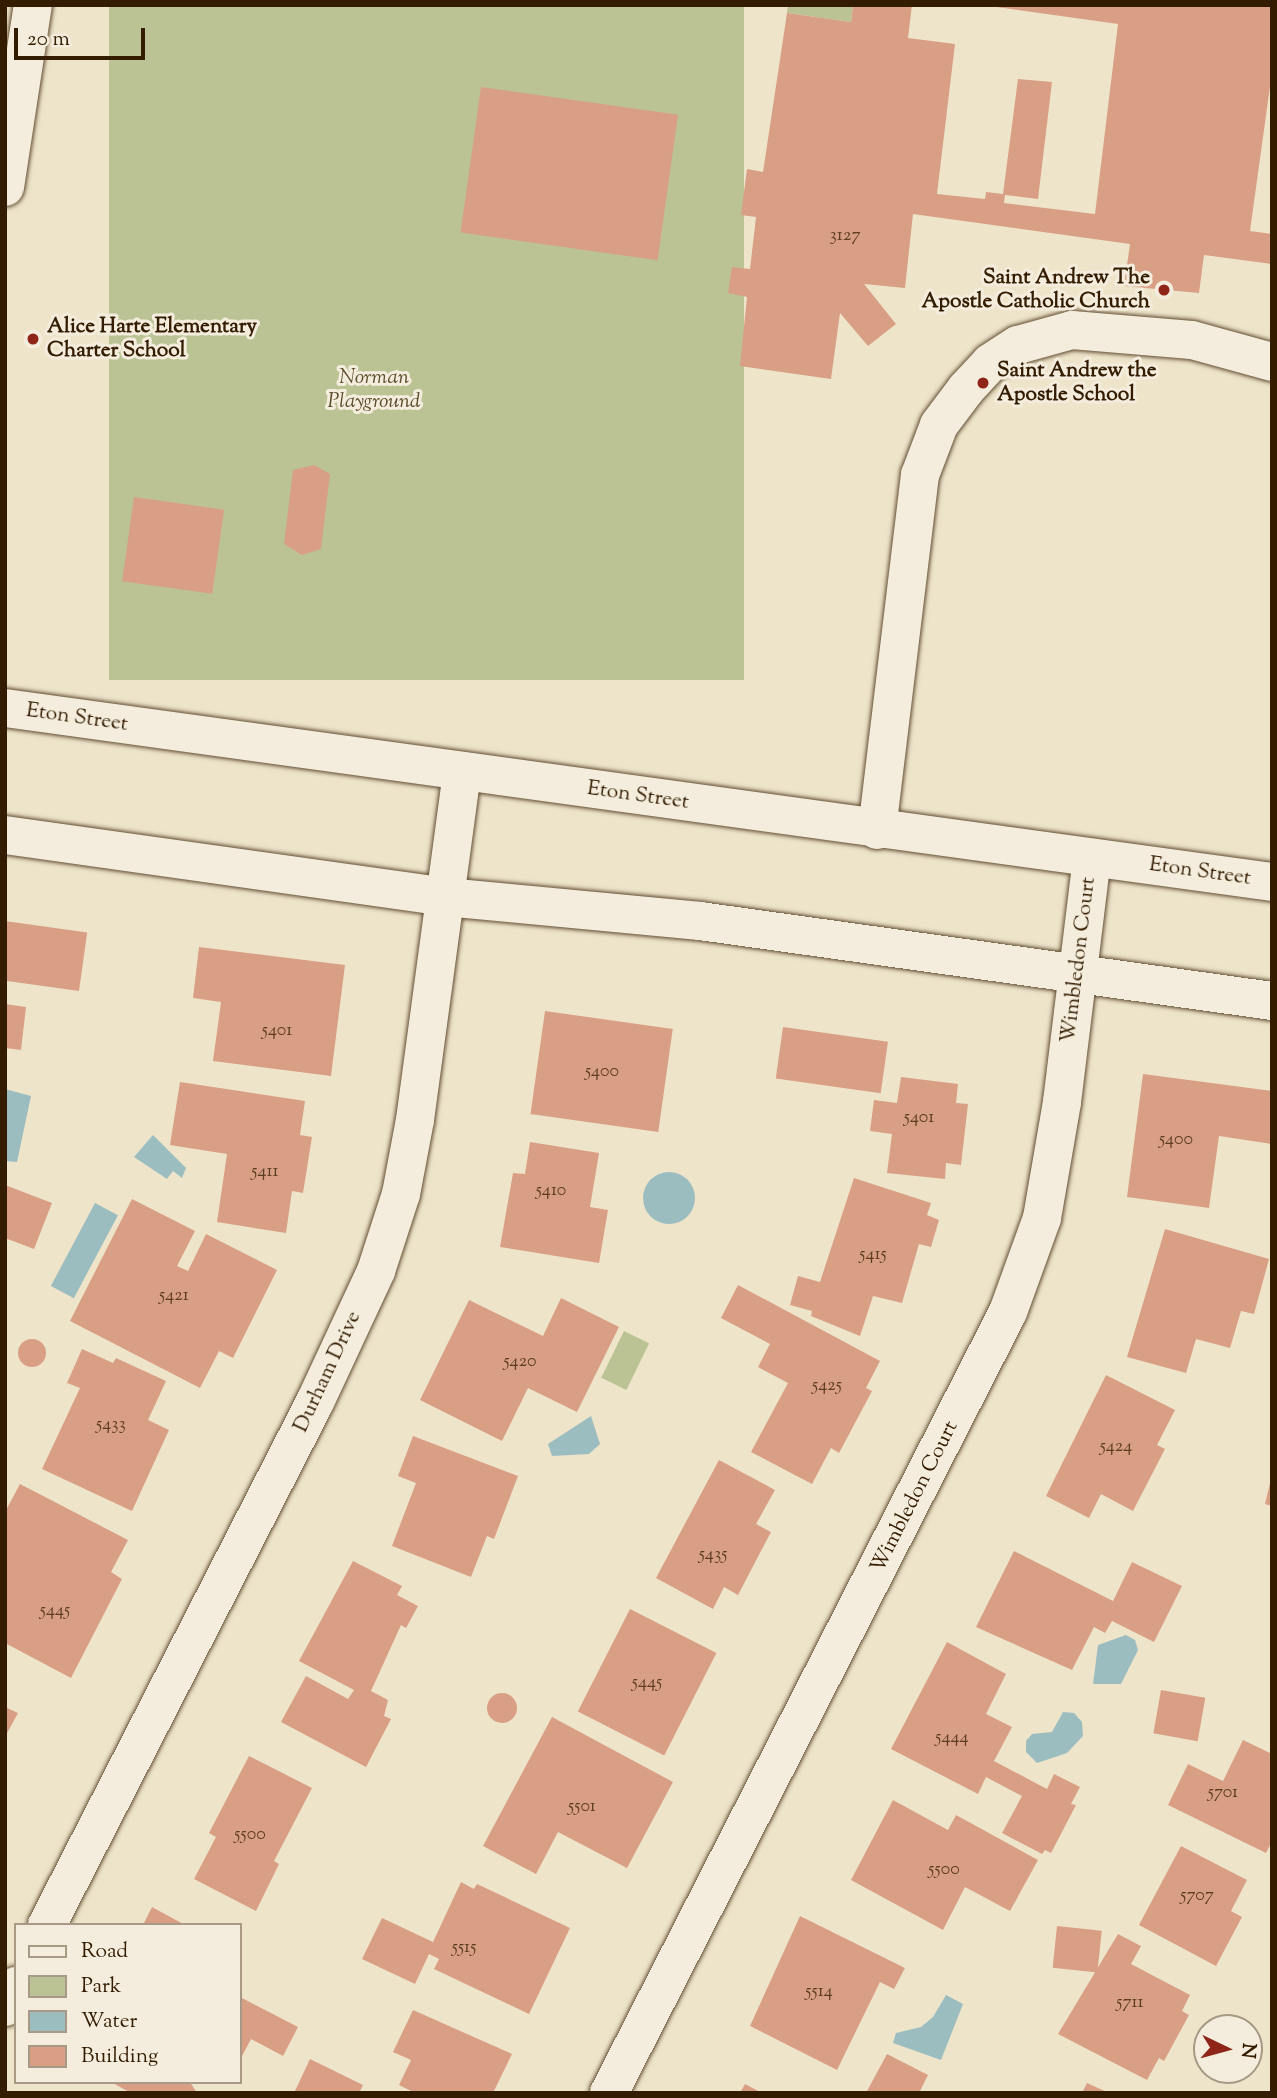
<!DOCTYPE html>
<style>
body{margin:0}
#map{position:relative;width:1277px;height:2098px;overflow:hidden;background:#eee4ca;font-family:"Sorts Mill Goudy",serif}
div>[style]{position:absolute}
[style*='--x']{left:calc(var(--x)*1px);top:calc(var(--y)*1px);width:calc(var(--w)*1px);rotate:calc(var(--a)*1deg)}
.green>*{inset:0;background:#bbc395;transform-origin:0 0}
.water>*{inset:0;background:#9cbdbf;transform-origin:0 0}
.round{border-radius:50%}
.building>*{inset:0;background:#d99f85;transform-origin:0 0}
.roads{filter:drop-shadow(0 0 2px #624e32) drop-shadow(0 0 2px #624e32)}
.minor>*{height:38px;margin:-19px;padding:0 19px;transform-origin:19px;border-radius:19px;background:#f4eddd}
.dots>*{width:19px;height:19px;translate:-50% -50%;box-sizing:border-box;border:4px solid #f4eddd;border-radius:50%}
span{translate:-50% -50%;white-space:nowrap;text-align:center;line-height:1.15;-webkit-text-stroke:6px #f4eddd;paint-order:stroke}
.number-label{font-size:18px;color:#5d3d21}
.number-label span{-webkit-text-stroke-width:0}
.poi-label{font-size:21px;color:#341c00;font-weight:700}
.right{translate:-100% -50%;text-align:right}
.left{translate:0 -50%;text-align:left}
.park-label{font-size:21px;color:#5c4e2d;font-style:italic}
.street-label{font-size:21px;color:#341c00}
.frame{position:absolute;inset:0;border:7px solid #341c00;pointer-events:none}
.legend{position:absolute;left:14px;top:1923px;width:228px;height:161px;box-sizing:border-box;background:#f4eddd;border:2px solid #a79985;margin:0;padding:9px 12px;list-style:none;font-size:21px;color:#341c00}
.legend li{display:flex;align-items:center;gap:14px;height:35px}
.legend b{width:35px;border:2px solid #a79985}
.north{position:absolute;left:1193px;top:2014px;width:70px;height:70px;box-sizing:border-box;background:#f4eddd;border:2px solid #a79985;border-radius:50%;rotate:95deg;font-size:19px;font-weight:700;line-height:28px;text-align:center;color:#341c00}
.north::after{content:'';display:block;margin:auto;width:24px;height:32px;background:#8f2418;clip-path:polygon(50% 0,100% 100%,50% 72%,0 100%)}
.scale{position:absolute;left:14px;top:28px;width:131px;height:32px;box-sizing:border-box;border:4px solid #341c00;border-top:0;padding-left:9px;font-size:21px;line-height:24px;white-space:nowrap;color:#341c00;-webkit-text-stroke:5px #f4eddd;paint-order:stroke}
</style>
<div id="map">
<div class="green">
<div style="left:109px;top:5px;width:635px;height:675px"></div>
<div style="clip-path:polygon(788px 5px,853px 5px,851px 22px,787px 13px)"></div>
<div style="left:624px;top:1331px;width:28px;height:52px;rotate:26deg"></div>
</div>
<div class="water">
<div style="clip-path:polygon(5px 1089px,31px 1096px,17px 1162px,5px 1161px)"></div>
<div style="clip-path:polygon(153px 1135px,186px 1168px,182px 1178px,173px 1171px,167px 1179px,134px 1157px)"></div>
<div class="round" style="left:643px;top:1172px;width:52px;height:52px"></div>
<div style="left:95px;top:1203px;width:26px;height:94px;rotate:28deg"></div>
<div style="clip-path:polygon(591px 1416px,600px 1444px,589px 1454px,552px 1456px,548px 1444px)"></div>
<div style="clip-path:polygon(1126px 1635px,1135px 1640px,1138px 1650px,1121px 1684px,1093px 1684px,1098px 1645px)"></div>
<div style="clip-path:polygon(1063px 1712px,1074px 1713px,1082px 1722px,1083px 1736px,1067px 1753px,1037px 1763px,1026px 1752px,1026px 1741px,1032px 1734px,1052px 1732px)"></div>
<div style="clip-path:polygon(946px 1995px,963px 2004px,941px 2060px,893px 2043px,896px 2033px,921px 2027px,933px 2017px)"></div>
</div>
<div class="building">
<div style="clip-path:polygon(853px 5px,912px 5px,908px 38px,955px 44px,937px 194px,985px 199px,986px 192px,1003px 194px,1018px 79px,1052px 82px,1038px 199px,1005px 195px,1004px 203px,1095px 214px,1118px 24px,982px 5px,1272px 5px,1272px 72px,1250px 231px,1272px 234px,1272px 264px,1204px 255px,1199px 293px,1124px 286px,1130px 244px,913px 214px,905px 288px,864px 284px,896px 324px,868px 346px,840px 313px,831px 379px,740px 366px,747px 297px,728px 293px,732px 267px,750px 269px,756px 217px,741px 215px,747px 169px,763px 172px,787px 13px,851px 22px)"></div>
<div style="left:481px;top:87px;width:199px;height:147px;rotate:8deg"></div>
<div style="clip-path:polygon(314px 465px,330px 474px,321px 549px,302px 555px,284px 544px,293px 470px)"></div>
<div style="left:134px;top:497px;width:91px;height:85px;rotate:8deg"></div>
<div style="left:5px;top:921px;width:83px;height:59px;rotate:8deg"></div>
<div style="clip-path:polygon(199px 947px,345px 965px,331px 1076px,213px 1061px,221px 1002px,193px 998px)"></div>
<div style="clip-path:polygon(5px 1004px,26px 1007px,21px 1050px,5px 1048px)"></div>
<div style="left:545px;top:1011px;width:129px;height:104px;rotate:8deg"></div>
<div style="left:783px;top:1027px;width:106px;height:52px;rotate:8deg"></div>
<div style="clip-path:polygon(1143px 1074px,1272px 1091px,1272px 1144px,1219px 1136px,1209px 1208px,1127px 1197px)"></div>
<div style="clip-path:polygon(901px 1077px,958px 1084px,956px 1103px,968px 1104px,961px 1165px,946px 1163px,945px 1179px,887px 1173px,892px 1134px,870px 1131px,874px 1100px,897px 1103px)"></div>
<div style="clip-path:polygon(180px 1082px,305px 1101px,300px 1135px,312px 1137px,303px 1193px,292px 1191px,286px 1233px,217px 1222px,227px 1154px,170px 1145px)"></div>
<div style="clip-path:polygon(530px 1142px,599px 1153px,590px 1207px,608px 1210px,599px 1263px,500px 1247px,513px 1173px,525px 1174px)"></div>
<div style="clip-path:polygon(854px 1178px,931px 1203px,927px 1215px,939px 1220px,931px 1247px,919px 1244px,902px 1303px,873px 1296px,860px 1336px,811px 1316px,812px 1311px,790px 1305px,798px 1276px,820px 1282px)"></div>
<div style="clip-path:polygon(5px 1185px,52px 1203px,34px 1249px,5px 1238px)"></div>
<div style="clip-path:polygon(132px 1199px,195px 1231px,177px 1266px,188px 1271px,206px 1234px,277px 1270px,233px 1358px,219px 1351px,200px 1388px,70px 1321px)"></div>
<div style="clip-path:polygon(1165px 1229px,1269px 1259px,1254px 1314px,1241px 1311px,1230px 1348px,1196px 1339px,1186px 1373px,1127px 1357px)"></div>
<div style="clip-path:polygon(738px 1285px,880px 1361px,866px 1388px,872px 1391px,839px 1453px,831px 1448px,812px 1484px,751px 1452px,788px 1383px,758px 1367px,770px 1344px,721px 1318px)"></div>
<div style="clip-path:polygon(561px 1298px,619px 1327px,577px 1412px,528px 1388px,502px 1441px,420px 1400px,469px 1300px,543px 1336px)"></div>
<div class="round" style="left:18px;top:1339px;width:28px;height:28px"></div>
<div style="clip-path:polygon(82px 1349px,113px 1363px,116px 1358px,166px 1381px,148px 1420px,169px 1430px,132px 1511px,42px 1469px,80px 1388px,67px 1383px)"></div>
<div style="clip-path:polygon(1106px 1375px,1175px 1410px,1157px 1445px,1165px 1449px,1133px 1511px,1101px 1494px,1089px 1518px,1046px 1496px)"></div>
<div style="clip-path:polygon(413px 1436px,518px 1476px,494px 1539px,487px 1536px,471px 1577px,392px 1546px,416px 1483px,398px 1476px)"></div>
<div style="clip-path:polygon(719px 1460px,775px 1490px,756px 1524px,771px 1532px,738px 1595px,724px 1587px,713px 1609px,656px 1578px)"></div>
<div style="clip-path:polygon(1271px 1479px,1272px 1479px,1272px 1506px,1265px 1504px)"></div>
<div style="clip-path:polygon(20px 1484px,128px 1540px,111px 1572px,122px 1579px,71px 1678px,5px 1643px,5px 1512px)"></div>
<div style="clip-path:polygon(1014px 1551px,1113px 1601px,1132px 1562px,1182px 1586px,1154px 1642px,1112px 1621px,1105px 1633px,1094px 1627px,1072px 1670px,976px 1627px)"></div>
<div style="clip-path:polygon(353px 1561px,402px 1586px,397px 1595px,418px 1606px,406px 1628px,401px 1625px,371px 1691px,388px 1700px,384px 1716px,391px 1719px,366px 1767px,281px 1722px,306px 1676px,348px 1699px,354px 1690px,299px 1661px)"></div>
<div style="left:630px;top:1609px;width:97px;height:115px;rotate:27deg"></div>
<div style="clip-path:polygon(947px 1642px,1006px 1674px,986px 1714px,1012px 1727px,994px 1761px,1047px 1789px,1054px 1774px,1080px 1787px,1071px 1804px,1076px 1805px,1051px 1853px,1045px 1850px,1042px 1854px,1002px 1833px,1022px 1796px,986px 1777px,978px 1794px,891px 1749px)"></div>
<div style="left:1161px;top:1690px;width:45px;height:44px;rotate:10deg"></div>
<div class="round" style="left:487px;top:1693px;width:30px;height:30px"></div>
<div style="clip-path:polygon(5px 1707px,18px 1713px,5px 1737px)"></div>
<div style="clip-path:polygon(552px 1717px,673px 1782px,627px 1868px,558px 1832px,536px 1874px,483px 1846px)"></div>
<div style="clip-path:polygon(1243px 1740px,1272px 1754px,1272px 1841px,1266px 1853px,1168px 1805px,1188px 1764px,1223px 1781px)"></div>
<div style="clip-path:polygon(249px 1756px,312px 1788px,274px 1861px,279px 1864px,256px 1911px,194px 1879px,216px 1837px,209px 1833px)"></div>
<div style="clip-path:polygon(893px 1800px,948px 1830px,956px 1815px,1038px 1860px,1010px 1911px,965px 1887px,943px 1930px,851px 1880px)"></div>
<div style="clip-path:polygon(1181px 1846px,1247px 1880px,1231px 1911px,1242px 1917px,1216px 1966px,1139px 1925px)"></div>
<div style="clip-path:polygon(461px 1882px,474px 1889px,477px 1884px,570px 1928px,529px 2014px,434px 1969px,439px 1959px,429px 1954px,415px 1984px,362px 1959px,382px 1918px,433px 1942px)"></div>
<div style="clip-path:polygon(152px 1907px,185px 1925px,143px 1925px)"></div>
<div style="clip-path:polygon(800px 1916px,905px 1968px,894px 1989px,880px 1982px,837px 2070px,750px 2026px)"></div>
<div style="left:1057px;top:1926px;width:45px;height:42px;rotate:6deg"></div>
<div style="clip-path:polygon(1118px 1934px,1141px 1946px,1131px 1964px,1190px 1995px,1182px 2011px,1189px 2015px,1164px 2061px,1159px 2058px,1147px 2080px,1058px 2034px)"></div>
<div style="clip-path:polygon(240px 1997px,298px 2027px,283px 2056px,251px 2039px,240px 2060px)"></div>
<div style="clip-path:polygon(413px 2010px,512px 2054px,493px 2093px,415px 2093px,399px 2085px,411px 2060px,393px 2052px)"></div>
<div style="clip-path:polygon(887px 2054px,928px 2075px,919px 2093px,866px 2093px)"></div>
<div style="clip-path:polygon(310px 2059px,363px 2085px,359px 2093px,294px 2093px)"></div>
<div style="clip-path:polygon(111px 2082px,190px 2082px,197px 2093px,131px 2093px)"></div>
<div style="clip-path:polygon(1087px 2083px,1109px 2093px,1082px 2093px)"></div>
<div style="clip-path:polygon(745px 2084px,762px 2093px,740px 2093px)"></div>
</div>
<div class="roads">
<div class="minor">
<div style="--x:5;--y:187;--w:184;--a:-81.3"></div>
<div style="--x:5;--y:708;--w:1279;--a:7.82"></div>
<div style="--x:877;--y:830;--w:358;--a:-83.1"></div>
<div style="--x:920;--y:475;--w:53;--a:-69.2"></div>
<div style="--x:939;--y:425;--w:45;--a:-53.1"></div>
<div style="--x:966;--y:389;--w:35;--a:-47"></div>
<div style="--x:990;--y:363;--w:33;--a:-33"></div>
<div style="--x:1018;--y:345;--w:56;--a:-15.5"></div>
<div style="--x:1072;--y:330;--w:120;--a:4.8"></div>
<div style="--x:1192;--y:340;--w:83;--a:15.4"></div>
<div style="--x:5;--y:835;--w:445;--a:8"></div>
<div style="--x:446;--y:897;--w:255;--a:5.4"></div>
<div style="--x:700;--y:921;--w:578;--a:7.96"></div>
<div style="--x:47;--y:1925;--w:588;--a:-62.87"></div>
<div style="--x:315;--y:1402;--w:145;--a:-65"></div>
<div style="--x:376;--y:1271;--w:81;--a:-72"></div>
<div style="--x:401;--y:1194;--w:75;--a:-79.3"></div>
<div style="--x:415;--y:1120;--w:352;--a:-82.3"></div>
<div style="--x:5;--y:2007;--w:24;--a:-62"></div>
<div style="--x:609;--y:2093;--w:877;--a:-62.94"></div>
<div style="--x:1008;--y:1312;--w:100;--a:-70.1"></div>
<div style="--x:1042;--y:1218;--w:118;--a:-80.2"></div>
<div style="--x:1062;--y:1102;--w:246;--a:-83"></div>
</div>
</div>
<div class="dots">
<div style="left:1164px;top:290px;background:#8f2418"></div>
<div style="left:33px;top:339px;background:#8f2418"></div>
<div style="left:983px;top:383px;background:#8f2418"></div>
</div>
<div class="number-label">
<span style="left:845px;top:236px">3127</span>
<span style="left:277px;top:1031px">5401</span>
<span style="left:602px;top:1072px">5400</span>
<span style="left:919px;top:1118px">5401</span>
<span style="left:1176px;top:1140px">5400</span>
<span style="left:265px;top:1172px">5411</span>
<span style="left:551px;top:1191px">5410</span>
<span style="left:873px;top:1255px">5415</span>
<span style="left:174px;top:1296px">5421</span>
<span style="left:520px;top:1362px">5420</span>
<span style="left:827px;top:1386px">5425</span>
<span style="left:111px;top:1425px">5433</span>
<span style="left:1116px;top:1447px">5424</span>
<span style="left:713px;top:1555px">5435</span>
<span style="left:55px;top:1611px">5445</span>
<span style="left:647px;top:1683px">5445</span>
<span style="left:952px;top:1738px">5444</span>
<span style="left:1223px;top:1793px">5701</span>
<span style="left:582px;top:1807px">5501</span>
<span style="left:250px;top:1835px">5500</span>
<span style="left:944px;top:1870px">5500</span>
<span style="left:1197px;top:1896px">5707</span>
<span style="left:464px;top:1948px">5515</span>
<span style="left:819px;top:1992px">5514</span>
<span style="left:1130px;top:2003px">5711</span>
</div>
<div class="poi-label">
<span class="right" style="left:1150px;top:290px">Saint Andrew The<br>Apostle Catholic Church</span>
<span class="left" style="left:47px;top:339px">Alice Harte Elementary<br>Charter School</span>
<span class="left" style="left:997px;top:383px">Saint Andrew the<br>Apostle School</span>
</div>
<div class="park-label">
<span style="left:374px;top:390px">Norman<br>Playground</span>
</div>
<div class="street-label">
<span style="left:77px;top:718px;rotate:8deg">Eton Street</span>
<span style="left:638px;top:796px;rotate:8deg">Eton Street</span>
<span style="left:1200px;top:872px;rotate:8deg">Eton Street</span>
<span style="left:1079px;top:960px;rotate:-83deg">Wimbledon Court</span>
<span style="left:328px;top:1372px;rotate:-65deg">Durham Drive</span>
<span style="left:915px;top:1497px;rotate:-63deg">Wimbledon Court</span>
</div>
<div class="frame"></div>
<ul class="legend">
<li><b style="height:9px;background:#f4eddd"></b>Road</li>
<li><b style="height:19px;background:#bbc395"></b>Park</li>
<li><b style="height:19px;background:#9cbdbf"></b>Water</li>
<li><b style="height:19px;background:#d99f85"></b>Building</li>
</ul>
<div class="north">N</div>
<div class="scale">20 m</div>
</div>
